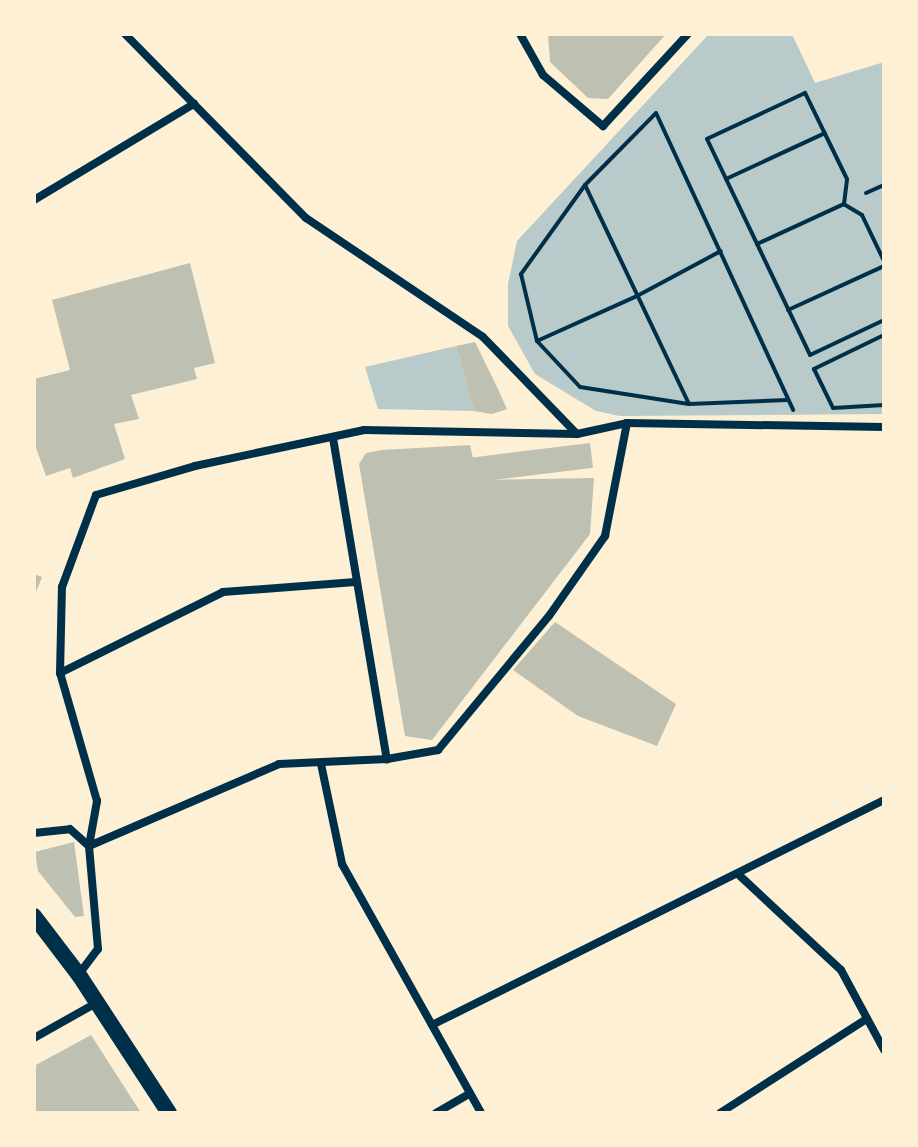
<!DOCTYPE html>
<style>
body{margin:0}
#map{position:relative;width:918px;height:1147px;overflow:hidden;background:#fdf0d5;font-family:Poppins,sans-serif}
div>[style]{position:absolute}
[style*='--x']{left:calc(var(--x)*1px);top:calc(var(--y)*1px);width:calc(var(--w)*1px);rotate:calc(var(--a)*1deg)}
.green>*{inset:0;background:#b9caca}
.building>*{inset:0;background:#bec0b2;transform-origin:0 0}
.path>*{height:4px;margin:-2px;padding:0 2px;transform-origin:2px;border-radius:2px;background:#003049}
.minor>*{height:8px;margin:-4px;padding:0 4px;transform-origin:4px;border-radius:4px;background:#003049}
.secondary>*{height:16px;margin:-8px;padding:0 8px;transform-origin:8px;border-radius:8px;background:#003049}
span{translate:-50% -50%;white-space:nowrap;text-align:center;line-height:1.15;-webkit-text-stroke:8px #fdf0d5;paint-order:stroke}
.frame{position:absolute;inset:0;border:36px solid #fdf0d5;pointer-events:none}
</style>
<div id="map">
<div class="green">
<div style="clip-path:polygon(709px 34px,792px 34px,815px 83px,884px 62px,884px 414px,620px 416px,596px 411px,535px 374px,508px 326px,508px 284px,517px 241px)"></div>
<div style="clip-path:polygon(456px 346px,474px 411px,378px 409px,365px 367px)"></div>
</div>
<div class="building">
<div style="clip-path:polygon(548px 34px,666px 34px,608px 99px,588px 98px,550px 62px)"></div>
<div style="clip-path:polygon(190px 263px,215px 363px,194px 368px,197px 379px,131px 395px,139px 419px,114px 424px,125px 459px,73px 478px,70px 468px,46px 476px,34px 442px,34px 379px,70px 370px,52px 300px)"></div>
<div style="clip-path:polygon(475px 342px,498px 389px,507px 409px,492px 414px,474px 411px,456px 346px)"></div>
<div style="left:590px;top:443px;width:25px;height:118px;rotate:83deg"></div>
<div style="clip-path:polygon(470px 445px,478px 480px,594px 478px,590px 534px,432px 740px,405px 736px,359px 464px,366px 453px,382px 450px)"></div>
<div style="clip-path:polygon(34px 574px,42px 577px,34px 597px)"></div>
<div style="clip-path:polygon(555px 622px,676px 704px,657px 746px,578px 716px,513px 670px)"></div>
<div style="clip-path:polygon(74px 842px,84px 916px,75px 917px,38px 871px,35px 852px)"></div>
<div style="clip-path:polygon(91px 1035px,141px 1113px,34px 1113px,34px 1066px)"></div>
</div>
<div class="path">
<div style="--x:726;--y:179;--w:109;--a:-24.9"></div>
<div style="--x:585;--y:185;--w:110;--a:125.7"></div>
<div style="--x:521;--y:274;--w:69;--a:76.6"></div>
<div style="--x:537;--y:341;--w:63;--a:46.9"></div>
<div style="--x:580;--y:387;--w:110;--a:8.9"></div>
<div style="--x:866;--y:193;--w:20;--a:-24"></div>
<div style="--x:757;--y:244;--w:96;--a:-24.7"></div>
<div style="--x:884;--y:261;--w:51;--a:-115.6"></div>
<div style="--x:862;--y:215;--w:21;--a:-149"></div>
<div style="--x:844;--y:204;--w:25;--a:-83"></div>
<div style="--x:847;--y:179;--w:96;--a:-116"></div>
<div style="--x:805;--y:93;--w:108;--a:154.9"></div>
<div style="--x:707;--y:139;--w:239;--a:64.5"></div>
<div style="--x:810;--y:355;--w:82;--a:-25.3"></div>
<div style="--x:788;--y:310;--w:106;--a:-24.6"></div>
<div style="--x:884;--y:335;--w:78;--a:154.1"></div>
<div style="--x:814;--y:369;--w:43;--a:64"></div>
<div style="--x:833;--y:408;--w:51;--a:-3.4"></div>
<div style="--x:537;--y:341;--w:110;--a:-24.2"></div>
<div style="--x:637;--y:296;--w:95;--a:-28.2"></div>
<div style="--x:787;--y:400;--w:98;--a:177.7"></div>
<div style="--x:689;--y:404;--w:242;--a:-115.4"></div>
<div style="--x:585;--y:185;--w:101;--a:-45.4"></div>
<div style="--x:656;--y:113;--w:327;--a:65.2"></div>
</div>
<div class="minor">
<div style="--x:125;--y:34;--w:258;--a:45.5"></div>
<div style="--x:306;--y:218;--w:213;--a:33.9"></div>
<div style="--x:483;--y:337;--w:135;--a:45.9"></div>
<div style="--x:520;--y:34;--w:47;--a:60.7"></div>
<div style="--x:543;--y:75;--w:79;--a:40.4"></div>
<div style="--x:603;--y:126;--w:125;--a:-47.3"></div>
<div style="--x:34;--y:200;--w:187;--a:-31"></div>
<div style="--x:333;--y:438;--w:326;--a:80.5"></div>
<div style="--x:60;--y:673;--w:182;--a:-26.4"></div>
<div style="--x:223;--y:592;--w:133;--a:-4.3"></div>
<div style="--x:321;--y:764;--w:102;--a:78.1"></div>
<div style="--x:342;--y:864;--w:285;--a:60.8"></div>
<div style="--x:34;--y:833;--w:36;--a:-6"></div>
<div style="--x:70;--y:829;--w:25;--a:42"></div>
<div style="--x:89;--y:846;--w:207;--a:-23.3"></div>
<div style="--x:279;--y:764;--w:108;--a:-2.7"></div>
<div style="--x:387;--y:759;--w:52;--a:-10"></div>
<div style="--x:438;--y:750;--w:174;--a:-50.4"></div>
<div style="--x:549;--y:616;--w:98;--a:-55"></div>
<div style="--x:605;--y:536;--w:115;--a:-79"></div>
<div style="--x:739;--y:875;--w:139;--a:43"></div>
<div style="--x:841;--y:970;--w:91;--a:61.7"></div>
<div style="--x:79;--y:974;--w:31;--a:-53"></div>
<div style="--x:98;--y:949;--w:103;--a:-95"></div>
<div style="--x:89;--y:846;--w:46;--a:-79.9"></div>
<div style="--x:97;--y:801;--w:133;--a:-106.1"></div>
<div style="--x:60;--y:673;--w:86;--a:-88.7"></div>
<div style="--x:62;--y:587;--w:98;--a:-69.7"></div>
<div style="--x:96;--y:495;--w:103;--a:-16.3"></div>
<div style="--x:195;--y:466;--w:173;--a:-12"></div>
<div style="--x:364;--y:430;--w:213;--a:1.1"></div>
<div style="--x:577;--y:434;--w:51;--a:-12.4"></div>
<div style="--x:627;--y:423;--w:257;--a:0.9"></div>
<div style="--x:432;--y:1025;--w:505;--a:-26.46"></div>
<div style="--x:34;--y:1038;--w:71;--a:-29.4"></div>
<div style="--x:436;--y:1113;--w:38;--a:-30"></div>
<div style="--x:720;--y:1113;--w:172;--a:-32.7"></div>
</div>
<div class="secondary">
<div style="--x:34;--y:916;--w:74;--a:52.7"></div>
<div style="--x:79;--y:975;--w:165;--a:56.9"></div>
</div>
<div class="frame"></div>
</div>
